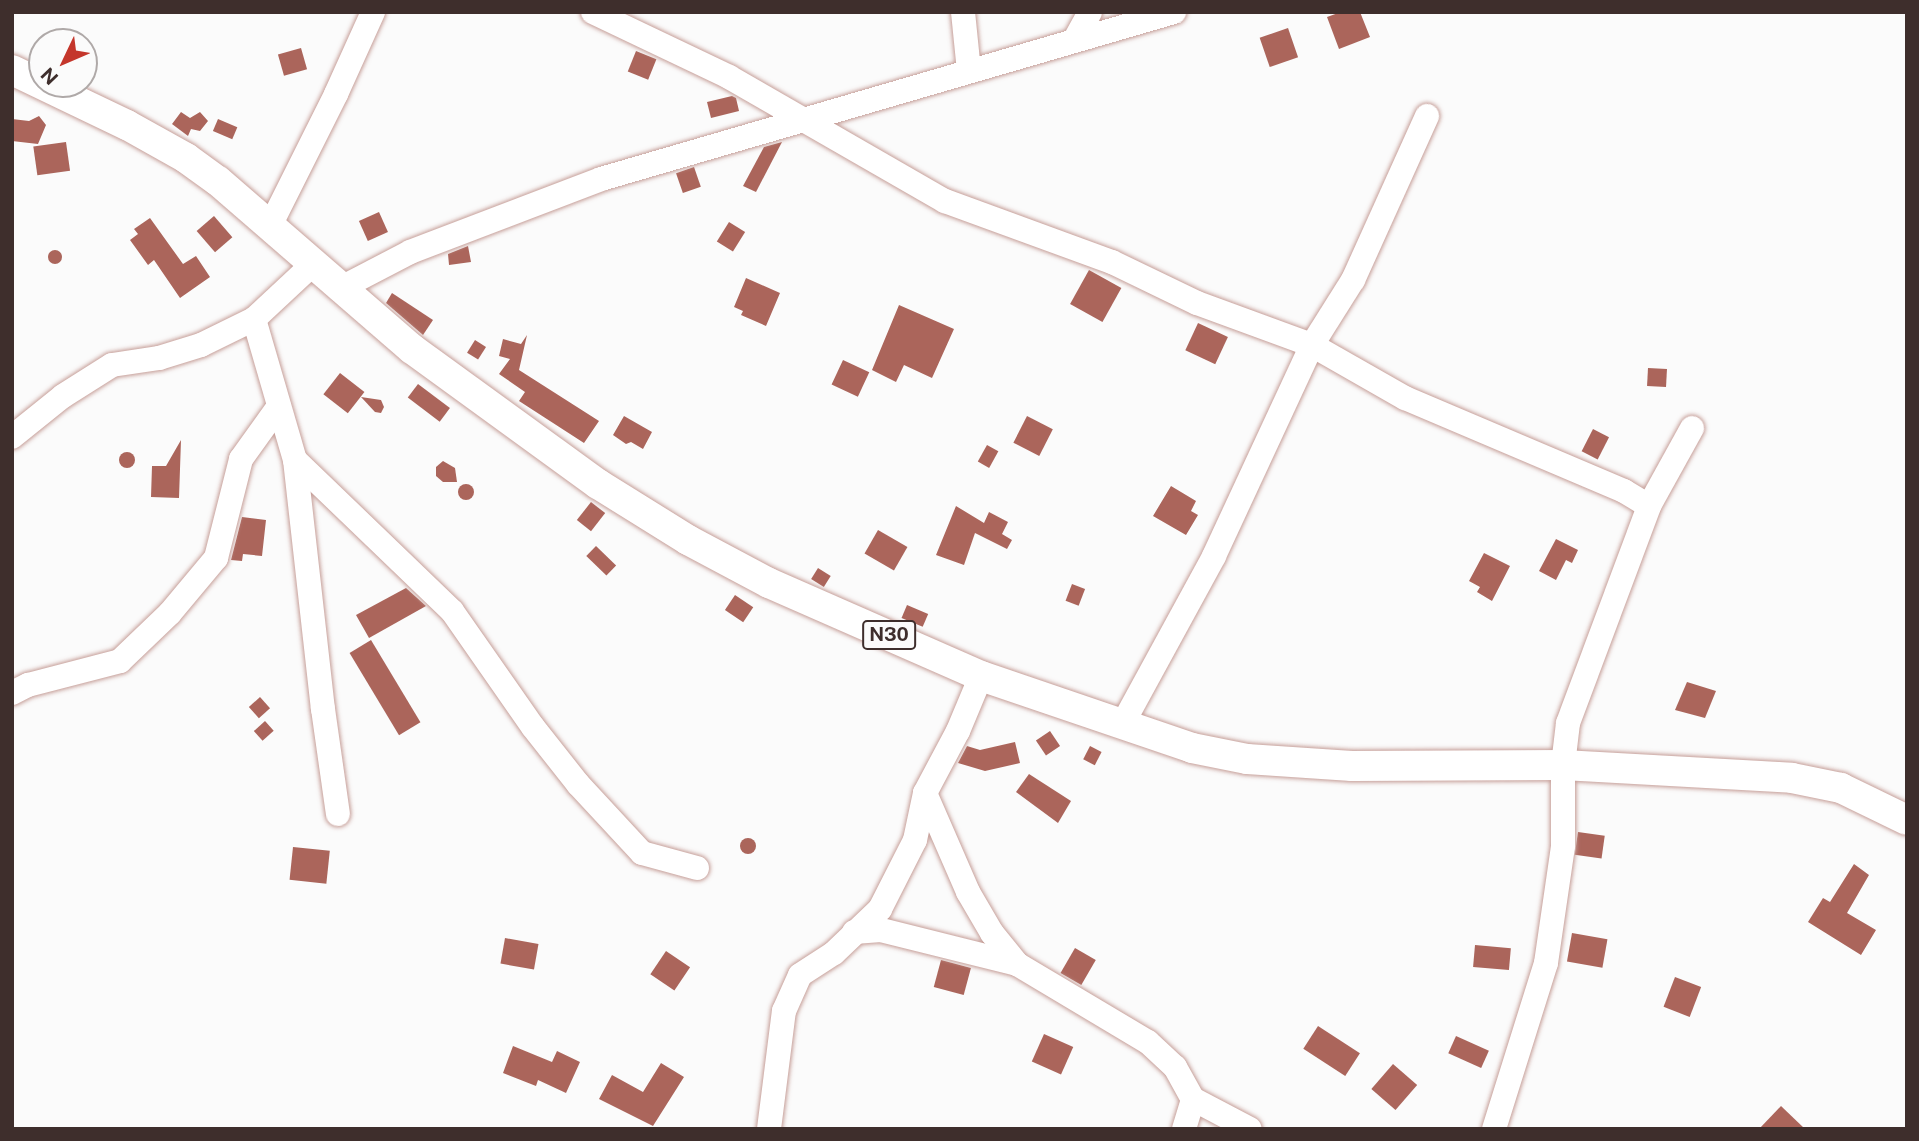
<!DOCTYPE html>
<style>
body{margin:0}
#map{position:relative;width:1919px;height:1141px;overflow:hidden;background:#fbfbfb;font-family:"Public Sans",sans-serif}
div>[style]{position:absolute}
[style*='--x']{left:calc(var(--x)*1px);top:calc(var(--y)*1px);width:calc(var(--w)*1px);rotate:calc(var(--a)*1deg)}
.building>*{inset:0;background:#ab655b;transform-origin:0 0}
.round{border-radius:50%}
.roads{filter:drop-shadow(0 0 2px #c69f99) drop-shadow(0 0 2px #c69f99)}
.minor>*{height:24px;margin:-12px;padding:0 12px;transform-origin:12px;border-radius:12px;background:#fff}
.major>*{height:30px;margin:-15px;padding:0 15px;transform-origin:15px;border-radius:15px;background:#fff}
span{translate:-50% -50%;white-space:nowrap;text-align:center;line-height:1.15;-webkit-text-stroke:7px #fbfbfb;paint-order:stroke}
.shield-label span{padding:2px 5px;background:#fbfbfb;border:2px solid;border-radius:5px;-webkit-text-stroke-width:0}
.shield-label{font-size:19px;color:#3e2e2c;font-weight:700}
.frame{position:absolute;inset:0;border:14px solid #3e2e2c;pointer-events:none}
.north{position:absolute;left:28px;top:28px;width:70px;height:70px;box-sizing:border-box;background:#fbfbfb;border:2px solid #afa9a8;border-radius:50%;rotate:226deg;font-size:19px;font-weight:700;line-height:28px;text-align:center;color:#3e2e2c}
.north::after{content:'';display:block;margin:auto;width:24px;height:32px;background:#c4362b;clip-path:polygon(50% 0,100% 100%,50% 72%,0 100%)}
</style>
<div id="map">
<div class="building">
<div style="clip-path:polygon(1341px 12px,1360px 12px,1370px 37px,1339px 49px,1327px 17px)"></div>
<div style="left:1288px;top:28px;width:31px;height:30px;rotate:71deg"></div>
<div style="left:301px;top:48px;width:22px;height:24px;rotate:74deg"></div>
<div style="left:636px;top:51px;width:22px;height:22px;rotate:22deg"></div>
<div style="clip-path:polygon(732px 96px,736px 98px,739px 111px,711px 118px,707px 102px)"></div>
<div style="clip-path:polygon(181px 112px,190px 118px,200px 112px,208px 121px,200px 131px,191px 129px,188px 136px,172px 124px)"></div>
<div style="clip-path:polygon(39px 116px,46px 125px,38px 144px,12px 141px,12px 119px,29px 121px)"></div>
<div style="left:218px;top:119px;width:21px;height:13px;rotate:23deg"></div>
<div style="left:66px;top:142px;width:29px;height:33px;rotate:82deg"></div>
<div style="clip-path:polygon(782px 142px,756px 192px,743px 186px,764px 147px)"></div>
<div style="left:694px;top:167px;width:21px;height:19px;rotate:71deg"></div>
<div style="left:379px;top:212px;width:22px;height:22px;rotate:66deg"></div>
<div style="left:214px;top:216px;width:28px;height:23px;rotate:49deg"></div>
<div style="clip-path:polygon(150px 218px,183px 264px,196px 256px,210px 277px,180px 298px,154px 260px,148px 265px,130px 240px,138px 234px,134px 229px)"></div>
<div style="left:729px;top:222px;width:19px;height:23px;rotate:32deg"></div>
<div style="clip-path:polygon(468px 246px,471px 262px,449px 265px,448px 254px)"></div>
<div class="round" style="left:48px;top:250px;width:14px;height:14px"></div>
<div style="left:1089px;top:270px;width:37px;height:39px;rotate:29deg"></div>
<div style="clip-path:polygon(746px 278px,780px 293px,766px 326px,741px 315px,743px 311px,734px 307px)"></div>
<div style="clip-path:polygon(392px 293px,433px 320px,423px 335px,386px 303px)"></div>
<div style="clip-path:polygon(899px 305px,954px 329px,932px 378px,904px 365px,896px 382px,872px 370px)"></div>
<div style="left:1198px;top:323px;width:33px;height:30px;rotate:25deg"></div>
<div style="clip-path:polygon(527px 335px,519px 370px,599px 421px,584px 443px,519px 401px,525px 392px,499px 374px,510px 359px,499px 356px,503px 339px,521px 344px)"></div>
<div style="left:475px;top:340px;width:13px;height:15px;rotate:32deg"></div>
<div style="left:843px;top:360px;width:29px;height:27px;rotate:25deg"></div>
<div style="left:1648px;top:368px;width:19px;height:18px;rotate:3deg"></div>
<div style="left:340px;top:373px;width:31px;height:27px;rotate:38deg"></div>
<div style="left:418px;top:384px;width:40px;height:17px;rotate:37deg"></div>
<div style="clip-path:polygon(361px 397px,381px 400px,384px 407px,381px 413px,375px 412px)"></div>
<div style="clip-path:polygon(624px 416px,652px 432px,643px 449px,631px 442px,626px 444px,613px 435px)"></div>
<div style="left:1027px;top:416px;width:29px;height:30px;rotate:27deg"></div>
<div style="left:1593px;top:429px;width:18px;height:25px;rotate:27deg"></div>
<div style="clip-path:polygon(181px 440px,179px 498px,151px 497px,152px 466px,166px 466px)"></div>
<div style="left:987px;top:445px;width:13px;height:19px;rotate:29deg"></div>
<div class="round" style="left:119px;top:452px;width:16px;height:16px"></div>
<div style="clip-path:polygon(443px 461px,455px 468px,457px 482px,443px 482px,436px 476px,436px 467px)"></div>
<div class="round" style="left:458px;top:484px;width:16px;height:16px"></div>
<div style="clip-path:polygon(1171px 486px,1196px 501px,1191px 511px,1198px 515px,1186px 535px,1153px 516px)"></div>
<div style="left:591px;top:502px;width:18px;height:23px;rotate:38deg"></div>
<div style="clip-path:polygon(956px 506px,984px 523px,989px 512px,1008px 522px,1002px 534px,1012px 540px,1007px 549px,975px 533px,964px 565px,936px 555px)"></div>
<div style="clip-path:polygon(242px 517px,266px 520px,262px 556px,243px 554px,242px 561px,231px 560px)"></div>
<div style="left:878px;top:530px;width:34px;height:27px;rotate:30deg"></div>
<div style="clip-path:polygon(1556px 539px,1578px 550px,1572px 563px,1566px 560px,1556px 580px,1539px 571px)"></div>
<div style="left:596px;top:546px;width:28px;height:14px;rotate:44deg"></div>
<div style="clip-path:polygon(1484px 553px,1510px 566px,1492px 601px,1477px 592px,1480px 587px,1469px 581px)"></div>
<div style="left:818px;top:568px;width:15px;height:13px;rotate:32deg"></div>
<div style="left:1072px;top:584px;width:14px;height:18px;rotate:21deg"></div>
<div style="clip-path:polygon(406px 588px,426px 606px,369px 638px,356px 615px)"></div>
<div style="left:735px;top:595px;width:22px;height:18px;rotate:34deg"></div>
<div style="left:907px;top:605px;width:23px;height:14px;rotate:23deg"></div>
<div style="left:371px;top:640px;width:96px;height:25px;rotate:59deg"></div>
<div style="clip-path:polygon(1687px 682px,1716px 691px,1705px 718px,1675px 710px)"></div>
<div style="left:260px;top:697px;width:15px;height:15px;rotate:48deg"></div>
<div style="left:265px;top:721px;width:13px;height:15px;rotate:48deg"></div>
<div style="left:1050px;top:731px;width:18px;height:17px;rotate:56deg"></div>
<div style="clip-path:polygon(1015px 742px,1020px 763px,985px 771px,958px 763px,967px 746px,980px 750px)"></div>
<div style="left:1090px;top:746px;width:13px;height:15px;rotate:27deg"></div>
<div style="clip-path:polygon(1029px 774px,1071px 801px,1058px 823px,1016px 792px)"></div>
<div style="left:1578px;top:832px;width:27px;height:23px;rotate:8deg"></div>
<div class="round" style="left:740px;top:838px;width:16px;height:16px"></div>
<div style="left:293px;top:847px;width:37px;height:33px;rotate:6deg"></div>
<div style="clip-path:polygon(1854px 864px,1869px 875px,1847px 913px,1876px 930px,1861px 955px,1808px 922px,1823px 898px,1830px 902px)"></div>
<div style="left:1572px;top:933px;width:36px;height:29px;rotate:10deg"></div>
<div style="left:505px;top:938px;width:34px;height:26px;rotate:10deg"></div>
<div style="left:1475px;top:945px;width:36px;height:22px;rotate:5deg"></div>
<div style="left:1075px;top:948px;width:24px;height:29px;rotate:30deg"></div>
<div style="left:666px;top:951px;width:29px;height:28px;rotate:34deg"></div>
<div style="left:941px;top:960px;width:31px;height:28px;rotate:15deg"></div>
<div style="left:1675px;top:977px;width:28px;height:32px;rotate:21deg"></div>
<div style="left:1318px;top:1026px;width:50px;height:27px;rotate:33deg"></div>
<div style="left:1044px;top:1034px;width:32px;height:30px;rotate:24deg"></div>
<div style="left:1456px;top:1036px;width:36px;height:19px;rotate:24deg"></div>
<div style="clip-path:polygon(513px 1046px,552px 1062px,557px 1051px,580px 1062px,566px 1093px,538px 1080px,536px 1086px,503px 1073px)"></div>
<div style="clip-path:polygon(661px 1063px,684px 1077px,653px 1126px,599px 1099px,612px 1075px,643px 1092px)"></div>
<div style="left:1393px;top:1064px;width:32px;height:33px;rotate:41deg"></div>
<div style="clip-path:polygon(1781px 1106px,1805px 1129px,1759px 1129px)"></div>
</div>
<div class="roads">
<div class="minor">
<div style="--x:593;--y:12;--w:151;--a:25.5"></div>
<div style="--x:729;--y:77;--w:249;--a:29.9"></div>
<div style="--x:945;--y:201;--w:178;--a:20.1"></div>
<div style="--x:1112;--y:262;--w:94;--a:25.8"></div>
<div style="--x:1197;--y:303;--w:122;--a:20.1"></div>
<div style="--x:1312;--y:345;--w:107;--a:29.7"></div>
<div style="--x:1405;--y:398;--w:238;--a:23"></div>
<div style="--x:1624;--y:491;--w:29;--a:31"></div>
<div style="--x:963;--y:12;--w:59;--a:84.2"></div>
<div style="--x:1074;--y:41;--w:33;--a:-61"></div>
<div style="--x:270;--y:226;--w:148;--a:-63.4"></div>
<div style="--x:336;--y:94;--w:90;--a:-65.7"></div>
<div style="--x:339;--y:289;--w:80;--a:-27.5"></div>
<div style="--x:410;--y:252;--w:204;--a:-20.9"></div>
<div style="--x:601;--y:179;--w:597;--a:-16.25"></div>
<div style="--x:254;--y:319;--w:147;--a:73.8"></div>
<div style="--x:295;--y:460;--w:218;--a:43.9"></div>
<div style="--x:452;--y:611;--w:141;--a:55.1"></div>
<div style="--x:533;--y:727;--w:73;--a:51.7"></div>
<div style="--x:578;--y:784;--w:94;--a:47.2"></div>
<div style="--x:642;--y:853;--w:57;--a:15.3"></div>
<div style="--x:12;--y:437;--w:65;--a:-38.8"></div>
<div style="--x:63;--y:396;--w:58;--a:-32.3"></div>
<div style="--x:112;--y:365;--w:48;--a:-8.5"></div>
<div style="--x:159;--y:358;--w:44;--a:-17.2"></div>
<div style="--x:201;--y:345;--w:59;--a:-26.1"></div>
<div style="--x:254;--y:319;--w:79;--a:-43"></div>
<div style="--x:295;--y:460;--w:251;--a:83.6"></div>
<div style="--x:323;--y:709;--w:106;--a:81.9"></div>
<div style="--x:12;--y:693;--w:18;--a:-27"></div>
<div style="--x:28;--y:685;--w:95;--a:-14.6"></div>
<div style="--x:120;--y:661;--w:69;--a:-43.8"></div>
<div style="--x:170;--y:613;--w:72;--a:-50.1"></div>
<div style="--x:216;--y:558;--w:102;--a:-75.8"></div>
<div style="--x:241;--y:459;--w:65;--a:-54.4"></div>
<div style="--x:1122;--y:725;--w:192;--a:-61.4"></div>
<div style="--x:1214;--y:556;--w:233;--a:-65.1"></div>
<div style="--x:1312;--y:345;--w:77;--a:-57.8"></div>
<div style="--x:1353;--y:280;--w:180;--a:-65.7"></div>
<div style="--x:925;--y:793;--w:108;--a:66.5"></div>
<div style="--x:968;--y:892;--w:48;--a:59.7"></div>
<div style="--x:992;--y:933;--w:40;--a:51"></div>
<div style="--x:854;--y:932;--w:27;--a:-4"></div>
<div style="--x:881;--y:930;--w:140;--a:14"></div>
<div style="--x:1017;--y:964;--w:152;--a:30.8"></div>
<div style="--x:1148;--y:1042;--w:37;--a:43"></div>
<div style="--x:1175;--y:1067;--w:37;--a:61"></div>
<div style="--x:1193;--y:1099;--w:64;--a:27.8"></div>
<div style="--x:769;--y:1129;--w:119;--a:-82.8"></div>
<div style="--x:784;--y:1011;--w:39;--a:-66"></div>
<div style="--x:800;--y:975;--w:40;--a:-32.9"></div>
<div style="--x:834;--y:953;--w:64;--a:-43.7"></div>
<div style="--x:880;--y:909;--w:77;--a:-63.1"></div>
<div style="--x:915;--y:840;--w:48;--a:-78"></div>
<div style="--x:925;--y:793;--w:70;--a:-62"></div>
<div style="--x:958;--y:731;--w:60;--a:-67.3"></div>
<div style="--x:1184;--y:1129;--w:31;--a:-73"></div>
<div style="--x:1494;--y:1129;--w:174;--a:-72.6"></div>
<div style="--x:1546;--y:963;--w:118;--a:-81.7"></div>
<div style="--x:1563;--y:846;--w:81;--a:-90"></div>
<div style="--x:1563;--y:765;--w:42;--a:-83.2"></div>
<div style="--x:1568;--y:723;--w:232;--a:-69.5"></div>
<div style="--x:1649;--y:506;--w:89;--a:-61.1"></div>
</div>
<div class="major">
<div style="--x:12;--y:70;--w:127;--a:25.6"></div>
<div style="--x:127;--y:125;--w:68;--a:29.2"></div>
<div style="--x:186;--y:158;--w:39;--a:36"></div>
<div style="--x:218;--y:181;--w:257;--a:40.9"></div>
<div style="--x:412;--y:349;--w:230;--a:36"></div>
<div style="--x:598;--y:484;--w:106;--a:31.9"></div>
<div style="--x:688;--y:540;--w:92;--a:28"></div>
<div style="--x:769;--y:583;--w:232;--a:23.7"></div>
<div style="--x:981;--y:676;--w:223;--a:18.8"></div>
<div style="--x:1192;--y:748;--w:56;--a:11.3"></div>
<div style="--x:1247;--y:759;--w:105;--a:3.8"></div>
<div style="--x:1352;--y:766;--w:211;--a:-0.3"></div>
<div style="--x:1563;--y:765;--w:229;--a:3.2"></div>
<div style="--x:1792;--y:778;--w:50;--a:11.5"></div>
<div style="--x:1841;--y:788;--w:73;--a:25.9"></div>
</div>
</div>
<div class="shield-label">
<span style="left:889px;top:635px">N30</span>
</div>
<div class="frame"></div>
<div class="north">N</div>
</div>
